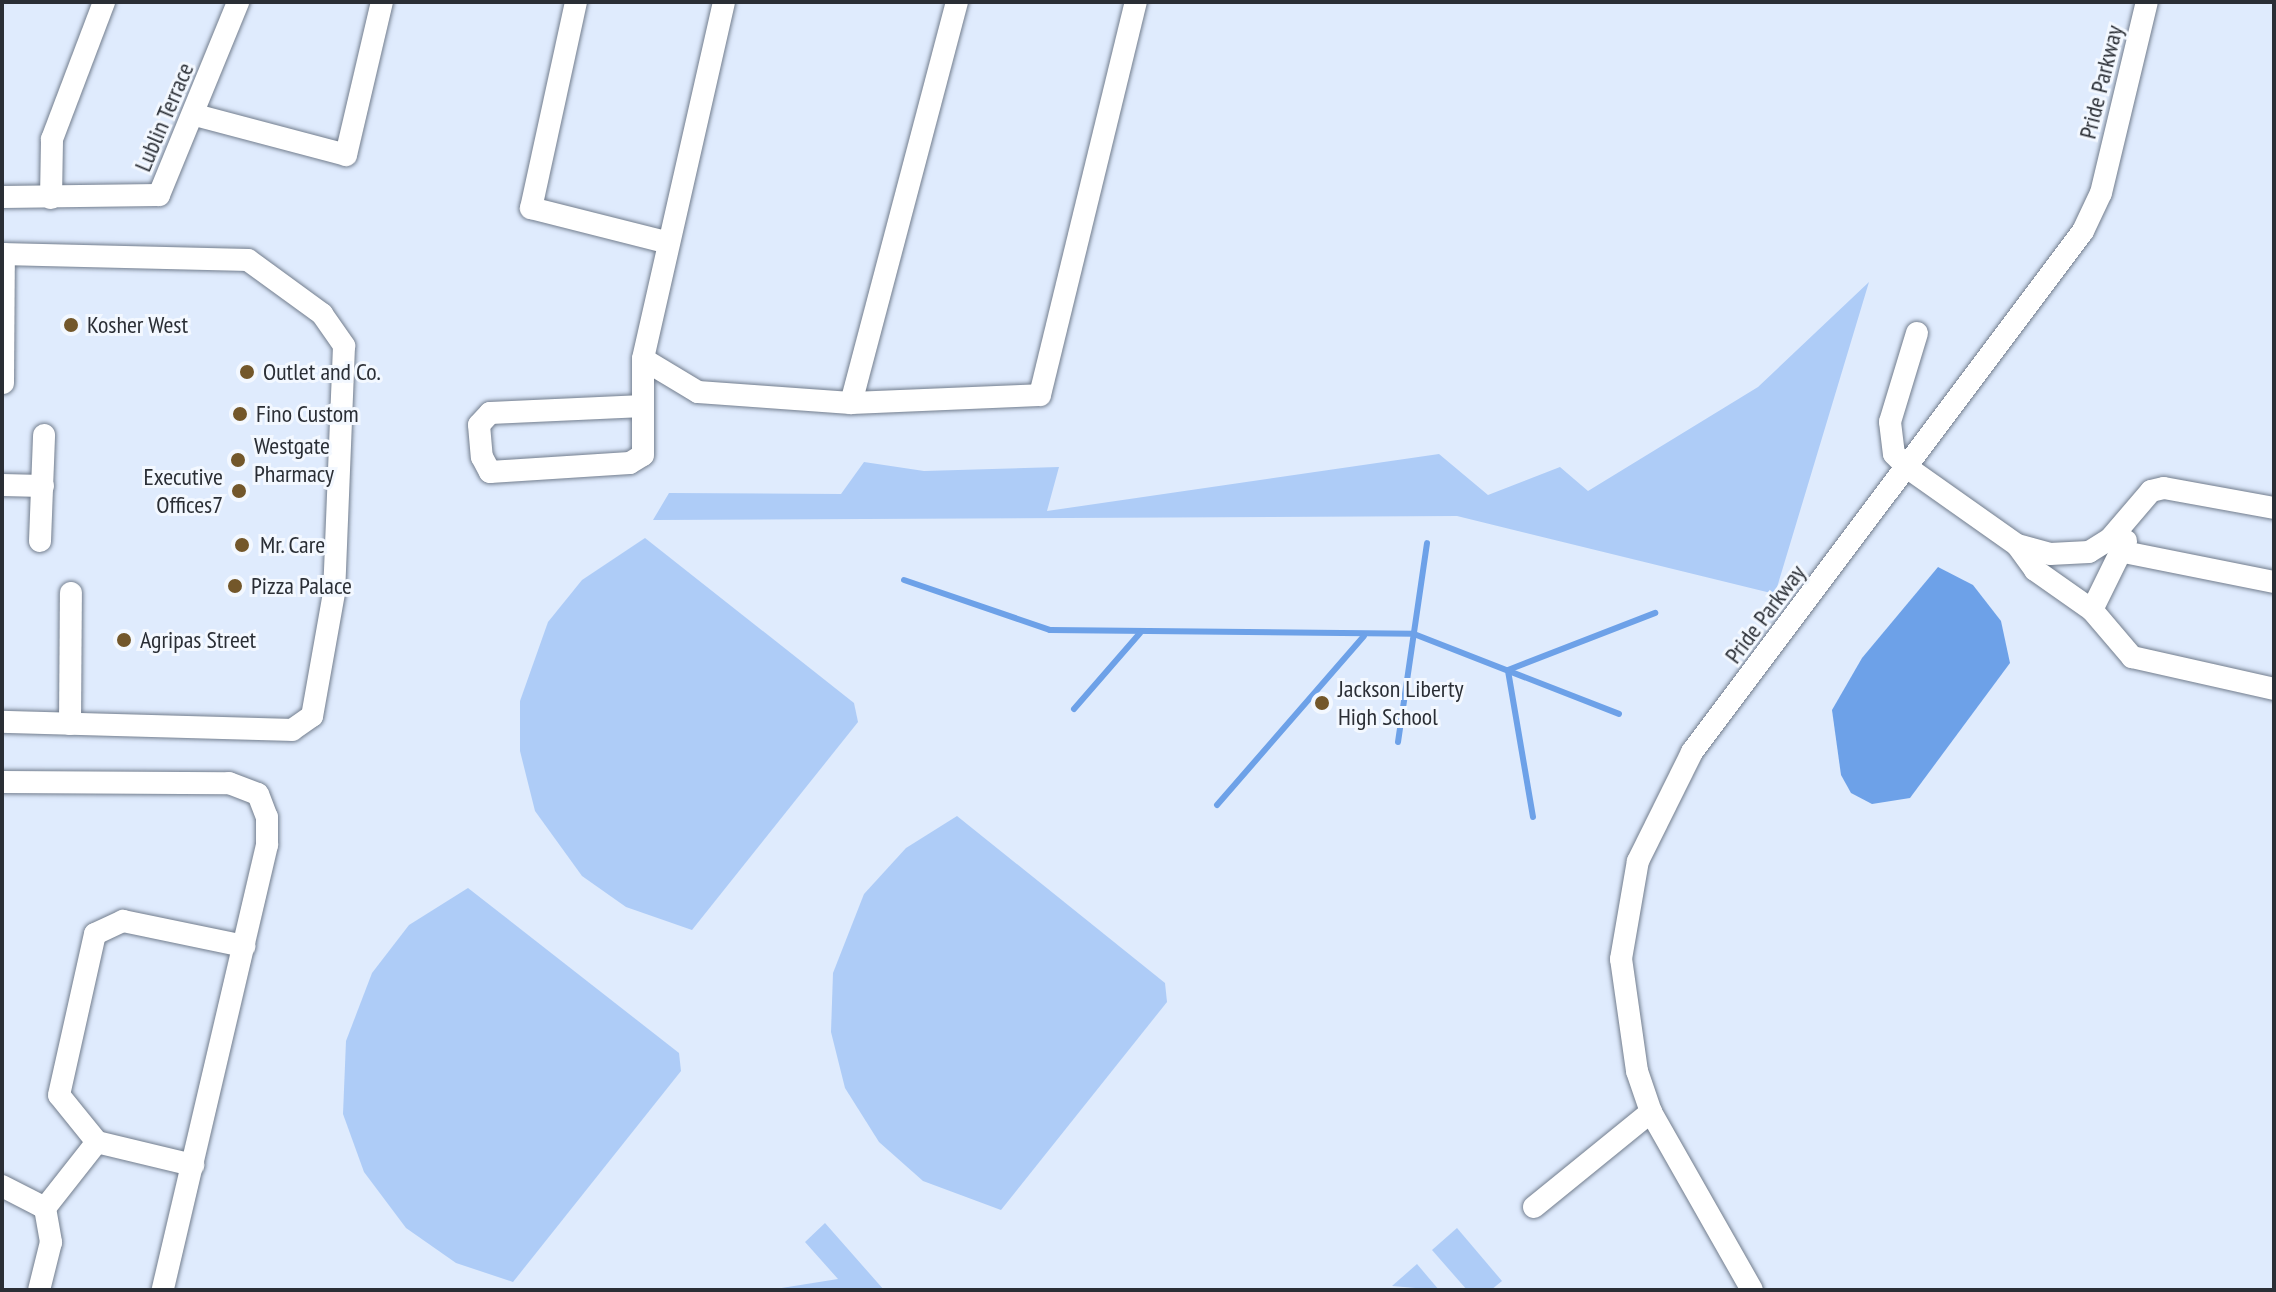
<!DOCTYPE html>
<style>
body{margin:0}
#map{position:relative;width:2276px;height:1292px;overflow:hidden;background:#dfebfd;font-family:"PT Sans Narrow",sans-serif}
div>[style]{position:absolute}
[style*='--x']{left:calc(var(--x)*1px);top:calc(var(--y)*1px);width:calc(var(--w)*1px);rotate:calc(var(--a)*1deg)}
.green>*{inset:0;background:#aeccf7}
.water>*{inset:0;background:#6da1e8}
.stream>*{height:6px;margin:-3px;padding:0 3px;transform-origin:3px;border-radius:3px;background:#6da1e8}
.roads{filter:drop-shadow(0 0 2px #727d8d) drop-shadow(0 0 2px #727d8d)}
.minor>*{height:22px;margin:-11px;padding:0 11px;transform-origin:11px;border-radius:11px;background:#fff}
.dots>*{width:22px;height:22px;translate:-50% -50%;box-sizing:border-box;border:4px solid #f3f8ff;border-radius:50%}
span{translate:-50% -50%;white-space:nowrap;text-align:center;line-height:1.15;-webkit-text-stroke:6px #f3f8ff;paint-order:stroke}
.street-label{font-size:24px;color:#2a2e35}
.poi-label{font-size:24px;color:#2a2e35}
.left{translate:0 -50%;text-align:left}
.right{translate:-100% -50%;text-align:right}
.frame{position:absolute;inset:0;border:4px solid #2a2e35;pointer-events:none}
</style>
<div id="map">
<div class="green">
<div style="clip-path:polygon(1869px 282px,1775px 594px,1457px 516px,653px 520px,669px 493px,841px 494px,864px 462px,924px 471px,1059px 467px,1047px 511px,1439px 454px,1488px 495px,1560px 467px,1588px 491px,1758px 387px)"></div>
<div style="clip-path:polygon(645px 538px,854px 703px,858px 722px,692px 930px,626px 907px,582px 876px,535px 811px,520px 751px,520px 701px,548px 622px,582px 580px)"></div>
<div style="clip-path:polygon(957px 816px,1165px 983px,1167px 1002px,1001px 1210px,923px 1181px,879px 1142px,845px 1088px,831px 1032px,833px 973px,864px 894px,906px 848px)"></div>
<div style="clip-path:polygon(468px 888px,679px 1053px,681px 1071px,513px 1282px,456px 1263px,406px 1228px,364px 1172px,343px 1114px,346px 1041px,372px 973px,409px 925px)"></div>
<div style="clip-path:polygon(825px 1223px,884px 1290px,769px 1290px,838px 1279px,805px 1242px)"></div>
<div style="clip-path:polygon(1457px 1228px,1502px 1281px,1491px 1290px,1467px 1290px,1432px 1250px)"></div>
<div style="clip-path:polygon(1417px 1264px,1439px 1290px,1392px 1286px)"></div>
</div>
<div class="water">
<div style="clip-path:polygon(1938px 567px,1973px 585px,2001px 621px,2010px 663px,1910px 798px,1872px 804px,1851px 793px,1841px 775px,1832px 710px,1862px 658px)"></div>
</div>
<div class="stream">
<div style="--x:904;--y:580;--w:154;--a:18.9"></div>
<div style="--x:1050;--y:630;--w:364;--a:0.6"></div>
<div style="--x:1414;--y:634;--w:220;--a:21.3"></div>
<div style="--x:1074;--y:709;--w:101;--a:-49"></div>
<div style="--x:1398;--y:742;--w:201;--a:-81.7"></div>
<div style="--x:1217;--y:805;--w:224;--a:-49"></div>
<div style="--x:1533;--y:817;--w:149;--a:-99.7"></div>
<div style="--x:1508;--y:670;--w:158;--a:-21.2"></div>
</div>
<div class="roads">
<div class="minor">
<div style="--x:576;--y:2;--w:211;--a:102.3"></div>
<div style="--x:531;--y:208;--w:142;--a:14.2"></div>
<div style="--x:724;--y:2;--w:366;--a:102.8"></div>
<div style="--x:643;--y:359;--w:64;--a:31"></div>
<div style="--x:698;--y:392;--w:153;--a:4.1"></div>
<div style="--x:851;--y:403;--w:415;--a:-75.2"></div>
<div style="--x:195;--y:115;--w:156;--a:14.8"></div>
<div style="--x:346;--y:155;--w:157;--a:-76.8"></div>
<div style="--x:2;--y:197;--w:157;--a:-0.7"></div>
<div style="--x:159;--y:195;--w:209;--a:-67.7"></div>
<div style="--x:51;--y:198;--w:59;--a:-89"></div>
<div style="--x:52;--y:139;--w:147;--a:-69.2"></div>
<div style="--x:2;--y:254;--w:246;--a:1.4"></div>
<div style="--x:248;--y:260;--w:92;--a:36.1"></div>
<div style="--x:322;--y:314;--w:39;--a:55"></div>
<div style="--x:344;--y:346;--w:247;--a:92.3"></div>
<div style="--x:334;--y:593;--w:125;--a:100.1"></div>
<div style="--x:312;--y:716;--w:24;--a:145"></div>
<div style="--x:292;--y:730;--w:290;--a:-178.4"></div>
<div style="--x:1917;--y:333;--w:93;--a:106.9"></div>
<div style="--x:1890;--y:422;--w:32;--a:83"></div>
<div style="--x:1894;--y:454;--w:20;--a:45"></div>
<div style="--x:1908;--y:468;--w:133;--a:35.2"></div>
<div style="--x:2017;--y:545;--w:31;--a:54"></div>
<div style="--x:2035;--y:570;--w:70;--a:35.1"></div>
<div style="--x:2092;--y:610;--w:62;--a:49.6"></div>
<div style="--x:2132;--y:657;--w:146;--a:12.7"></div>
<div style="--x:3;--y:383;--w:129;--a:-89.6"></div>
<div style="--x:851;--y:403;--w:189;--a:-2.4"></div>
<div style="--x:1040;--y:395;--w:405;--a:-76.3"></div>
<div style="--x:643;--y:406;--w:153;--a:177.4"></div>
<div style="--x:490;--y:413;--w:16;--a:133"></div>
<div style="--x:479;--y:425;--w:32;--a:85"></div>
<div style="--x:482;--y:457;--w:17;--a:62"></div>
<div style="--x:490;--y:472;--w:140;--a:-3.7"></div>
<div style="--x:630;--y:463;--w:15;--a:-32"></div>
<div style="--x:643;--y:455;--w:96;--a:-90"></div>
<div style="--x:2;--y:485;--w:41;--a:1.4"></div>
<div style="--x:40;--y:541;--w:106;--a:-87.8"></div>
<div style="--x:2017;--y:545;--w:34;--a:15"></div>
<div style="--x:2050;--y:554;--w:39;--a:-3"></div>
<div style="--x:2089;--y:552;--w:25;--a:-32"></div>
<div style="--x:2110;--y:539;--w:63;--a:-49.5"></div>
<div style="--x:2151;--y:491;--w:13;--a:-13"></div>
<div style="--x:2164;--y:488;--w:112;--a:10.3"></div>
<div style="--x:2124;--y:552;--w:153;--a:11.3"></div>
<div style="--x:2092;--y:610;--w:77;--a:-63.8"></div>
<div style="--x:70;--y:724;--w:131;--a:-89.6"></div>
<div style="--x:2;--y:782;--w:227;--a:0.3"></div>
<div style="--x:229;--y:783;--w:31;--a:21"></div>
<div style="--x:258;--y:794;--w:25;--a:69"></div>
<div style="--x:267;--y:817;--w:28;--a:90"></div>
<div style="--x:267;--y:845;--w:457;--a:103.2"></div>
<div style="--x:97;--y:1142;--w:60;--a:-129"></div>
<div style="--x:59;--y:1095;--w:165;--a:-77.4"></div>
<div style="--x:95;--y:934;--w:31;--a:-25"></div>
<div style="--x:123;--y:921;--w:124;--a:11.7"></div>
<div style="--x:2;--y:1186;--w:48;--a:27.1"></div>
<div style="--x:45;--y:1208;--w:35;--a:80"></div>
<div style="--x:51;--y:1242;--w:49;--a:104"></div>
<div style="--x:1534;--y:1207;--w:151;--a:-39.1"></div>
<div style="--x:45;--y:1208;--w:84;--a:-51.8"></div>
<div style="--x:97;--y:1142;--w:99;--a:13.5"></div>
<div style="--x:1752;--y:1290;--w:205;--a:-119.6"></div>
<div style="--x:1651;--y:1112;--w:43;--a:-108.9"></div>
<div style="--x:1637;--y:1071;--w:113;--a:-98.1"></div>
<div style="--x:1621;--y:959;--w:99;--a:-80.2"></div>
<div style="--x:1638;--y:861;--w:122;--a:-63.6"></div>
<div style="--x:1692;--y:752;--w:651;--a:-53.11"></div>
<div style="--x:2083;--y:231;--w:42;--a:-64.7"></div>
<div style="--x:2101;--y:193;--w:196;--a:-76.5"></div>
</div>
</div>
<div class="dots">
<div style="left:71px;top:325px;background:#73572a"></div>
<div style="left:247px;top:372px;background:#73572a"></div>
<div style="left:240px;top:414px;background:#73572a"></div>
<div style="left:238px;top:460px;background:#73572a"></div>
<div style="left:239px;top:491px;background:#73572a"></div>
<div style="left:242px;top:545px;background:#73572a"></div>
<div style="left:235px;top:586px;background:#73572a"></div>
<div style="left:124px;top:640px;background:#73572a"></div>
<div style="left:1322px;top:703px;background:#73572a"></div>
</div>
<div class="street-label">
<span style="left:2101px;top:82px;rotate:-76deg">Pride Parkway</span>
<span style="left:164px;top:117px;rotate:-67deg">Lublin Terrace</span>
<span style="left:1765px;top:614px;rotate:-53deg">Pride Parkway</span>
</div>
<div class="poi-label">
<span class="left" style="left:87px;top:325px">Kosher West</span>
<span class="left" style="left:263px;top:372px">Outlet and Co.</span>
<span class="left" style="left:256px;top:414px">Fino Custom</span>
<span class="left" style="left:254px;top:460px">Westgate<br>Pharmacy</span>
<span class="right" style="left:223px;top:491px">Executive<br>Offices7</span>
<span class="left" style="left:260px;top:545px">Mr. Care</span>
<span class="left" style="left:251px;top:586px">Pizza Palace</span>
<span class="left" style="left:140px;top:640px">Agripas Street</span>
<span class="left" style="left:1338px;top:703px">Jackson Liberty<br>High School</span>
</div>
<div class="frame"></div>
</div>
